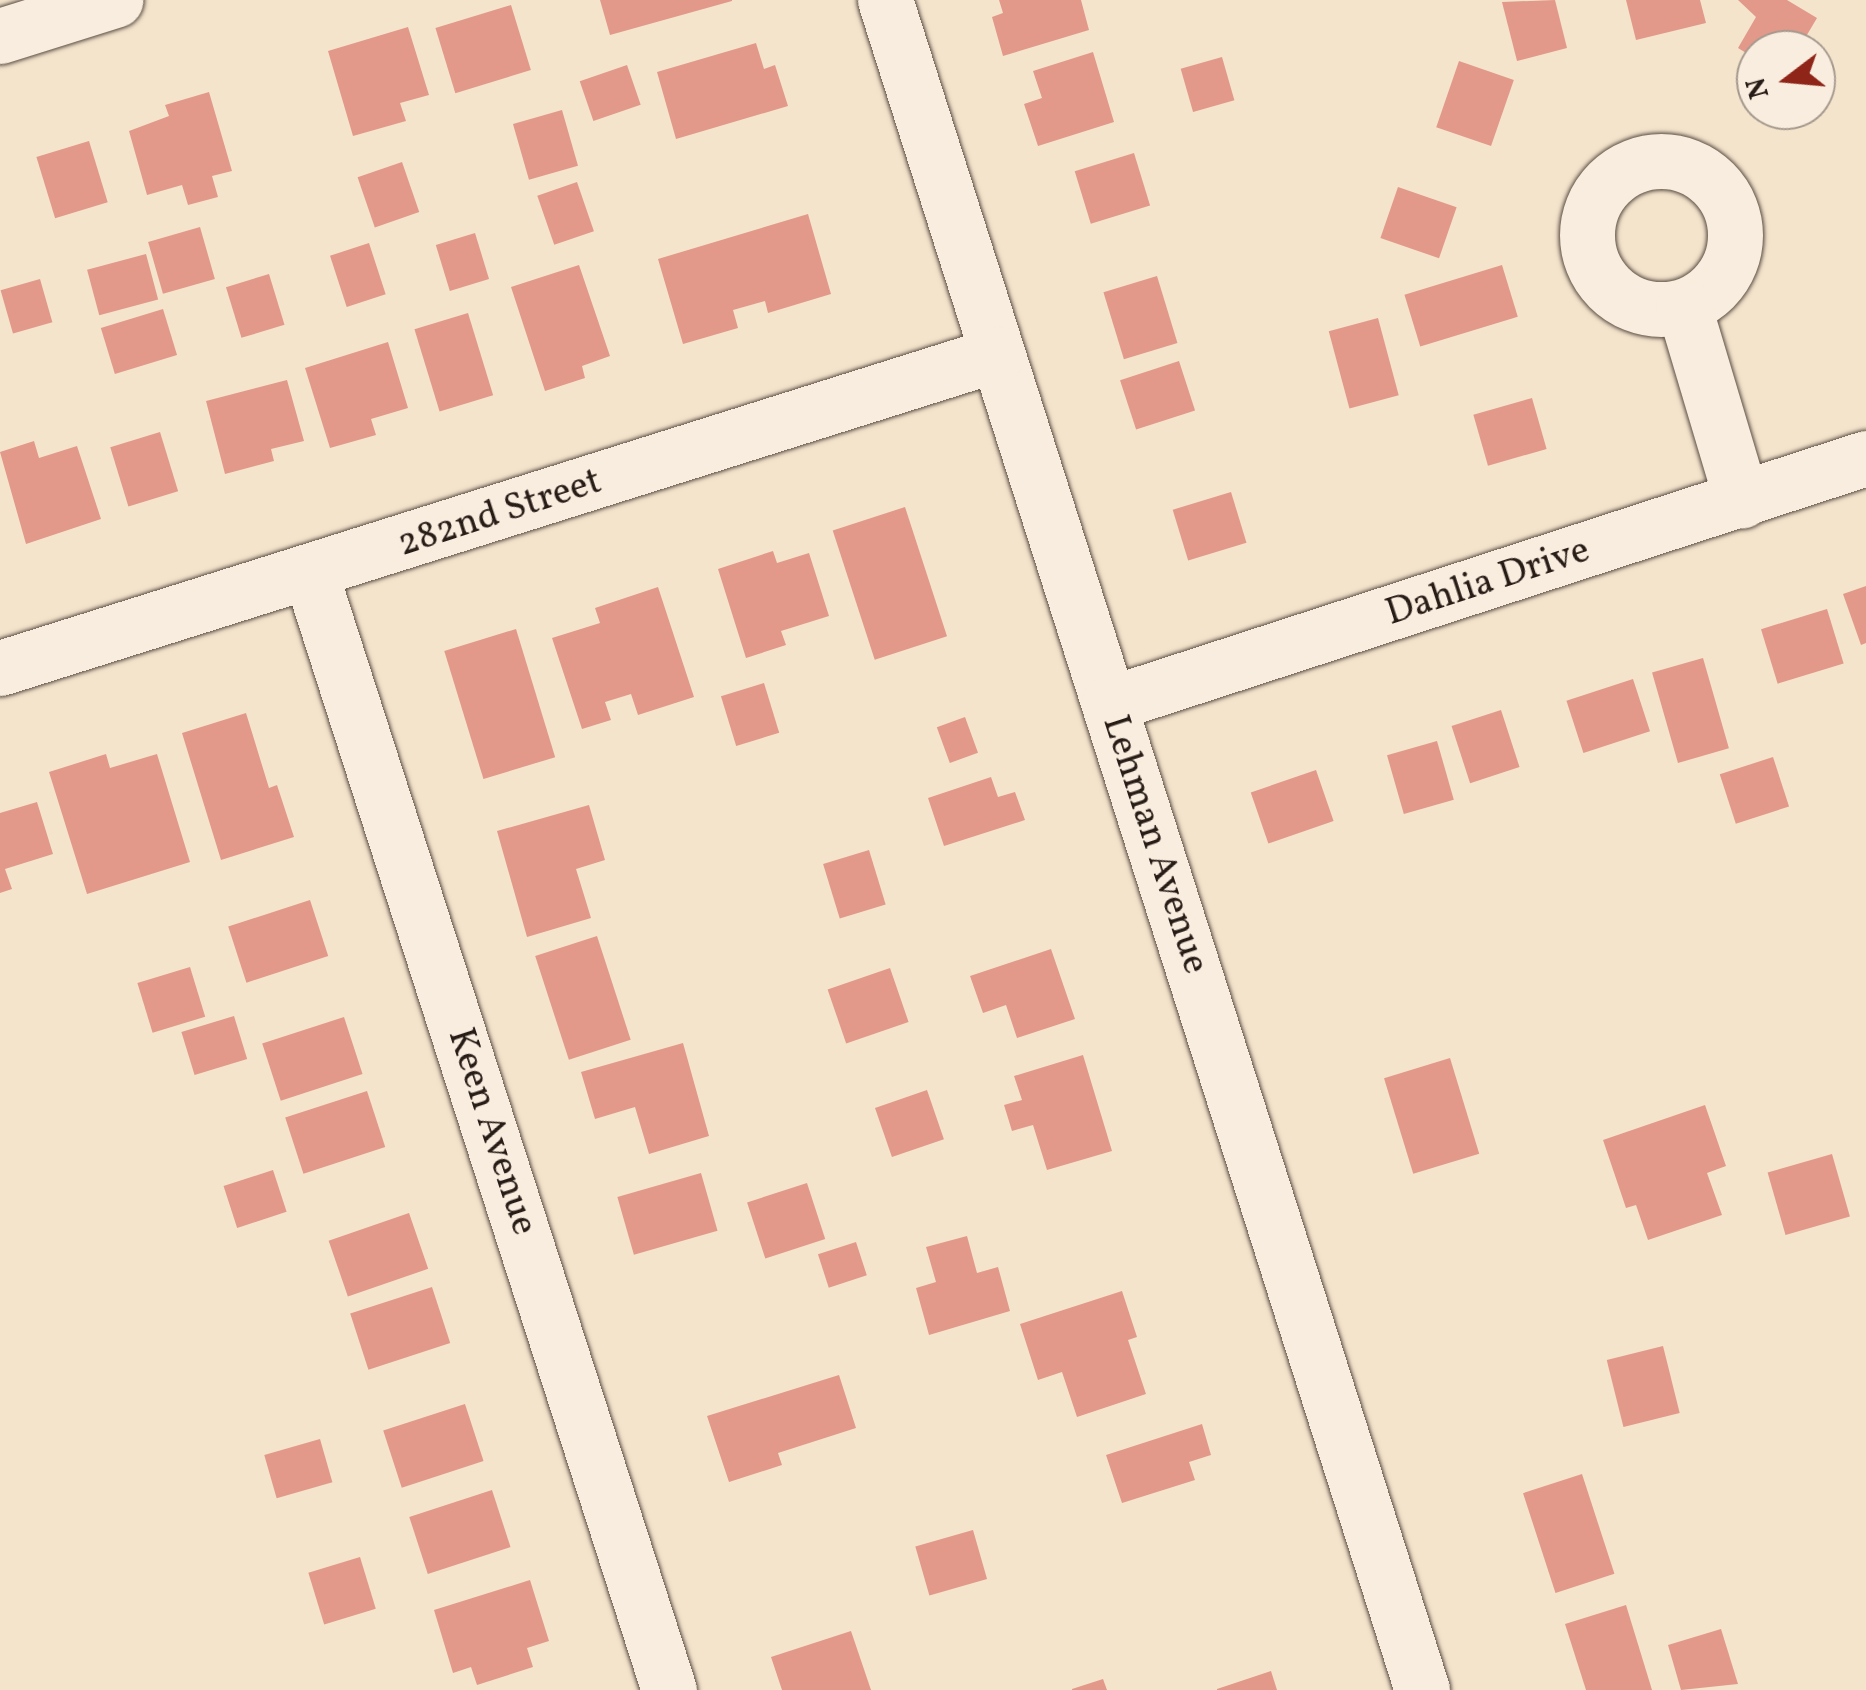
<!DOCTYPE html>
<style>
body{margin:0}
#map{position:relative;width:1866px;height:1690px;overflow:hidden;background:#f4e4cc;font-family:Vollkorn,serif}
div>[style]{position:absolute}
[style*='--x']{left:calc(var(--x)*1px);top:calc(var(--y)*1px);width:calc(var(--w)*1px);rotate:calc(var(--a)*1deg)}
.building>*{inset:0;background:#e29989;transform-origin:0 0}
.roads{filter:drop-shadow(0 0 2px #5b4e44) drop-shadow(0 0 2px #5b4e44)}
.minor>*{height:55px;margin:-27.5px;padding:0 27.5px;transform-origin:27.5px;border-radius:27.5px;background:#f8edde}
.minor>.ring{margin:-27.5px;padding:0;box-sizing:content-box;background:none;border:55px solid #f8edde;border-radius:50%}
span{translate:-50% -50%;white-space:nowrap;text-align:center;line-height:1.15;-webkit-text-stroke:8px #f8edde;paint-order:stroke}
.street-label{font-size:38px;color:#281c17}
.north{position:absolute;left:1736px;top:30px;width:100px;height:100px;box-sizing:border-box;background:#f8edde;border:2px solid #a5998e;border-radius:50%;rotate:254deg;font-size:28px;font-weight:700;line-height:40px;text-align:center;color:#281c17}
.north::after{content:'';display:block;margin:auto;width:35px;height:45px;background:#8f2418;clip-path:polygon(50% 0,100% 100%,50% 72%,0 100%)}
</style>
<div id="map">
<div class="building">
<div style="clip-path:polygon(600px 0,732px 0,732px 1px,610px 35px)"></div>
<div style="clip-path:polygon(999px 0,1081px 0,1089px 30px,1003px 56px,992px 17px,1003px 13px)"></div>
<div style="clip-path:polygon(1555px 0,1567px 48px,1517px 61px,1502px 2px)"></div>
<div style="clip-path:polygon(1626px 0,1700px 0,1706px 23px,1636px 40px)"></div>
<div style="clip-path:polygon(1738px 0,1787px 0,1817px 18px,1798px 50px,1756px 50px,1756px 59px,1738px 48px,1756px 17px)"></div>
<div style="left:511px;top:5px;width:68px;height:79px;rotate:73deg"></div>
<div style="clip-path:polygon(408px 27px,429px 95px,400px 103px,406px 121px,353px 136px,328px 51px)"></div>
<div style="clip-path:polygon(756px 43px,764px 69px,775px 65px,788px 106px,676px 139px,657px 72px)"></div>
<div style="clip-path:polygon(1093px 52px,1114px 122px,1038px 146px,1024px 104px,1042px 98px,1033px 71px)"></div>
<div style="left:1222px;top:57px;width:45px;height:43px;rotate:74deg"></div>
<div style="left:1459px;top:61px;width:58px;height:70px;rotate:19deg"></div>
<div style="left:627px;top:65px;width:42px;height:50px;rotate:71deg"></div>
<div style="clip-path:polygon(209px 92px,232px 171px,212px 176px,218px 197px,188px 205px,182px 185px,147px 195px,129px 131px,169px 116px,165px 105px)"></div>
<div style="left:562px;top:110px;width:58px;height:51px;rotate:74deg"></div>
<div style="left:89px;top:141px;width:64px;height:55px;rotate:73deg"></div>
<div style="left:1134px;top:153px;width:55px;height:62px;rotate:73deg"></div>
<div style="left:402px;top:162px;width:53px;height:47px;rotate:71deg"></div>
<div style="left:577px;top:182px;width:52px;height:42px;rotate:71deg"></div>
<div style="left:1398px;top:187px;width:62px;height:54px;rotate:19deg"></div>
<div style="clip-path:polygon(808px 214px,831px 294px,768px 313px,765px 301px,733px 310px,738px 328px,683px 344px,658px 259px)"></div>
<div style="left:200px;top:227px;width:54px;height:54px;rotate:74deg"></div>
<div style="left:475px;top:233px;width:48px;height:41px;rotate:73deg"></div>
<div style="left:369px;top:243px;width:54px;height:41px;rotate:72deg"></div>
<div style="left:146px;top:254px;width:47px;height:61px;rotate:75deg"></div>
<div style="clip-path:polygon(579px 265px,610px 356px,582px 366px,585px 378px,545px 391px,511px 287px)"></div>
<div style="left:1502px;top:265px;width:54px;height:102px;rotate:73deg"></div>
<div style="left:269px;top:274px;width:53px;height:45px;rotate:73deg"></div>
<div style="left:1157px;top:276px;width:70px;height:56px;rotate:73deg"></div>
<div style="left:40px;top:279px;width:45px;height:41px;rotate:74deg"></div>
<div style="left:163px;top:309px;width:48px;height:65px;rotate:73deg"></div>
<div style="left:468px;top:313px;width:86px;height:56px;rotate:73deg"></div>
<div style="left:1378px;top:318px;width:80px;height:51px;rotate:75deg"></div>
<div style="clip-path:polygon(388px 342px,408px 408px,371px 419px,376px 435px,330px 448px,305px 368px)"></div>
<div style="left:1179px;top:361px;width:52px;height:62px;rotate:72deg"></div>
<div style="clip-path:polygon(287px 380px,304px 441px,271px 449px,274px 461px,225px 474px,206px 401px)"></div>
<div style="left:1532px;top:398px;width:53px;height:61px;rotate:74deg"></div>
<div style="left:160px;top:432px;width:62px;height:52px;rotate:73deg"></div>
<div style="clip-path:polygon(34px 441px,39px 458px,77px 446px,101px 519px,26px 544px,0 452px)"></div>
<div style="left:1231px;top:492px;width:53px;height:61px;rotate:73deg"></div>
<div style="left:905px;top:507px;width:136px;height:76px;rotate:72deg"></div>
<div style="clip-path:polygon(773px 551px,777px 563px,809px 553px,829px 616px,781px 631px,786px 645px,746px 658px,718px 569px)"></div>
<div style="clip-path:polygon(1866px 586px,1866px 643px,1861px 645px,1843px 594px)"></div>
<div style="clip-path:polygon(658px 587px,694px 697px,638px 715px,631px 694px,605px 702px,611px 720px,582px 729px,552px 638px,600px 623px,595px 608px)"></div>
<div style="left:1827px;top:609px;width:57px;height:69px;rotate:73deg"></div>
<div style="left:516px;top:629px;width:134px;height:75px;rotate:73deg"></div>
<div style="left:1703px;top:658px;width:94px;height:53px;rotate:74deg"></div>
<div style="left:1633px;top:679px;width:55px;height:70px;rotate:72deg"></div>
<div style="left:764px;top:683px;width:52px;height:45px;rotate:73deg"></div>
<div style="left:1501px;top:710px;width:60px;height:52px;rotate:72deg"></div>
<div style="clip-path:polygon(246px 713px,269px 788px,277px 785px,294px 837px,221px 860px,182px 733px)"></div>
<div style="left:965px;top:717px;width:38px;height:30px;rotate:70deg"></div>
<div style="left:1437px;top:741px;width:61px;height:52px;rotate:74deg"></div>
<div style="clip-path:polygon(106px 754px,110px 768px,157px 754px,190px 862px,87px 894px,49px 772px)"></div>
<div style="left:1773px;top:757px;width:52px;height:56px;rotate:72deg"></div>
<div style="left:1316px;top:770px;width:54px;height:69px;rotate:71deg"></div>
<div style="clip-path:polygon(991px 777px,998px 797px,1015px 792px,1025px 820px,944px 846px,928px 798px)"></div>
<div style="clip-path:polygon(37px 802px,53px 854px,5px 869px,12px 889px,0 893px,0 813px)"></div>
<div style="clip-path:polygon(589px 805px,605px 860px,576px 869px,591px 918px,527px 937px,497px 831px)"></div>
<div style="left:869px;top:850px;width:57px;height:48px;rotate:73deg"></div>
<div style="left:310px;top:900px;width:59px;height:86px;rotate:72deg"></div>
<div style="left:597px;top:936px;width:109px;height:65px;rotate:72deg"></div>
<div style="clip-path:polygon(1051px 949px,1075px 1019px,1017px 1038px,1006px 1005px,983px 1013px,970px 976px)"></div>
<div style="left:190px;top:967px;width:52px;height:55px;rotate:73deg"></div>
<div style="left:890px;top:968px;width:57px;height:66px;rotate:71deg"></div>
<div style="left:234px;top:1016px;width:45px;height:55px;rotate:73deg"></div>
<div style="left:344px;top:1017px;width:60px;height:86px;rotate:72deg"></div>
<div style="clip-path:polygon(683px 1043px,709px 1136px,649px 1154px,635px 1107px,595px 1119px,581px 1072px)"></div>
<div style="clip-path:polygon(1083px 1055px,1112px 1151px,1047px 1170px,1033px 1125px,1012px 1131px,1004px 1105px,1022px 1100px,1014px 1076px)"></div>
<div style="left:1450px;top:1058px;width:100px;height:69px;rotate:73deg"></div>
<div style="left:927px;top:1090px;width:52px;height:55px;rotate:71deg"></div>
<div style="left:367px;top:1091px;width:59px;height:86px;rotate:72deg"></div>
<div style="clip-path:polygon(1705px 1105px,1726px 1166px,1707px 1173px,1722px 1215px,1648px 1240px,1636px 1205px,1626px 1208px,1603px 1140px)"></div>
<div style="left:1832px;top:1154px;width:65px;height:67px;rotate:74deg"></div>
<div style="left:273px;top:1170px;width:44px;height:52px;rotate:72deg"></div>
<div style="left:701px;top:1173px;width:60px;height:87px;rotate:74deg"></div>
<div style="left:807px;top:1183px;width:59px;height:63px;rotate:72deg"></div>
<div style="left:409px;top:1213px;width:59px;height:85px;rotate:71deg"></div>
<div style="clip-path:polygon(967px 1236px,977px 1273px,998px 1267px,1010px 1311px,929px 1335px,916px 1288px,936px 1282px,926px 1247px)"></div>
<div style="left:856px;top:1242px;width:35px;height:40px;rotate:72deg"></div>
<div style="left:432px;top:1287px;width:59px;height:86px;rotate:72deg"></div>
<div style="clip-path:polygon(1122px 1291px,1137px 1337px,1128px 1340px,1146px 1394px,1077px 1417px,1062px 1372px,1038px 1380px,1020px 1324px)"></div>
<div style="left:1663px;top:1346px;width:69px;height:58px;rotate:76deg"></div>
<div style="clip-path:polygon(839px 1375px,856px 1428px,778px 1453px,782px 1465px,729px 1482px,707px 1416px)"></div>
<div style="left:465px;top:1404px;width:60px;height:86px;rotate:72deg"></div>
<div style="clip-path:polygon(1202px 1424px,1211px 1455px,1189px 1462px,1195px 1480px,1122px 1503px,1106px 1455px)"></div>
<div style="left:320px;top:1439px;width:45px;height:58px;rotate:74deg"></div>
<div style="left:1582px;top:1474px;width:105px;height:62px;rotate:72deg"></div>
<div style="left:492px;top:1490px;width:60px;height:87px;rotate:72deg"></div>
<div style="left:973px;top:1530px;width:51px;height:60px;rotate:74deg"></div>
<div style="left:360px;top:1557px;width:54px;height:54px;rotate:73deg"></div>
<div style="clip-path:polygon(530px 1580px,549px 1641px,527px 1648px,533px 1667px,477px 1685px,471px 1667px,453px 1673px,434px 1610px)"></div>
<div style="clip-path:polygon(1626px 1605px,1652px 1690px,1586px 1690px,1565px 1624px)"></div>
<div style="clip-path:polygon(1721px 1629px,1738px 1684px,1681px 1690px,1668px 1645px)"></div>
<div style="clip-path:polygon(851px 1631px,871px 1690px,782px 1690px,771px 1657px)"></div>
<div style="clip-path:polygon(1271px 1671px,1277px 1690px,1217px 1690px,1217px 1689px)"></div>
<div style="clip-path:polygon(1103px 1679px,1107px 1690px,1072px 1690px,1072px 1689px)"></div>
</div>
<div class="roads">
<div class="minor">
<div style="--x:885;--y:0;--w:1773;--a:72.37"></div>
<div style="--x:0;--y:36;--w:121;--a:-17.4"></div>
<div class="ring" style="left:1587px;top:161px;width:93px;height:93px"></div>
<div style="--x:1684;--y:307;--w:202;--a:73.4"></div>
<div style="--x:311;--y:575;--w:1171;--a:72.2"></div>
<div style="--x:0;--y:668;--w:1045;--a:-17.48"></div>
<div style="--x:1109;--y:704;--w:796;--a:-18"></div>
</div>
</div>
<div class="street-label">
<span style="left:500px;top:514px;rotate:-18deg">282nd Street</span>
<span style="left:1488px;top:583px;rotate:-18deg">Dahlia Drive</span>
<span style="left:1154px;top:845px;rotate:72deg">Lehman Avenue</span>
<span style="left:491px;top:1132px;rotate:72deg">Keen Avenue</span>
</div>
<div class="north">N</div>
</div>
